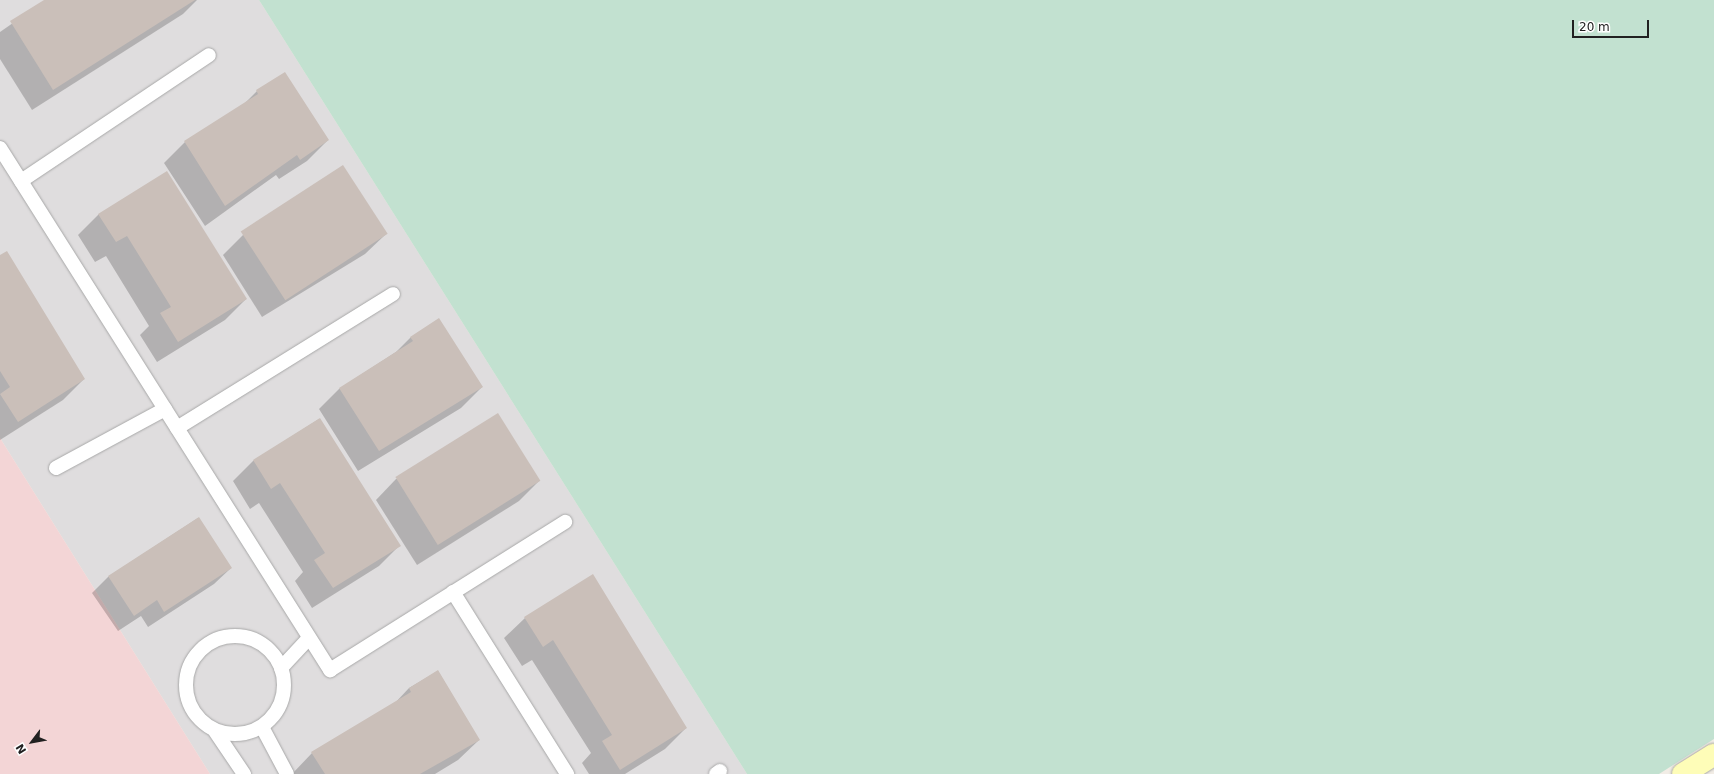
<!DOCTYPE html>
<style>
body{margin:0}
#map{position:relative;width:1714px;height:774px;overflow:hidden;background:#f2ede6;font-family:"DejaVu Sans",sans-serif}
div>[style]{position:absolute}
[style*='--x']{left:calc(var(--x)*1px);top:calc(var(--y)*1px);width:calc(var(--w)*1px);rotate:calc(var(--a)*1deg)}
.residential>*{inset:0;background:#dfddde}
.commercial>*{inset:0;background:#f3d5d6}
.wetland>*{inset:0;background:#c2e1d0}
.shadow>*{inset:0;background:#0003}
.building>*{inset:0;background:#cabfb9;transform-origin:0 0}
.roads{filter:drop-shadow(0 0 1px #a8a8a8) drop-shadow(0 0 1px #a8a8a8)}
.lane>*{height:14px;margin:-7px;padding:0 7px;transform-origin:7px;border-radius:7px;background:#fff}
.lane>.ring{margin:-7px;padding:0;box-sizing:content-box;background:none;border:14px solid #fff;border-radius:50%}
.secondary>*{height:22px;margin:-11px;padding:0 11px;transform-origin:11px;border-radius:11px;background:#fefdb8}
span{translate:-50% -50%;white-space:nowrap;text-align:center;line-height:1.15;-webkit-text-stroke:3px #fff;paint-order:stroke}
.north{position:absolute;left:12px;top:722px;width:40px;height:40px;-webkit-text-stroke:3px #fff;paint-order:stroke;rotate:238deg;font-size:11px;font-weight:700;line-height:16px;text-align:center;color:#212121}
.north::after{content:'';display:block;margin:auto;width:14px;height:18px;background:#212121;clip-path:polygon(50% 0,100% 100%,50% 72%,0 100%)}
.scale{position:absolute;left:1572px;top:20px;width:77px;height:18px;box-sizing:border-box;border:2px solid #212121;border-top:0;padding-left:5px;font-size:12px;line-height:14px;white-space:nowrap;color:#212121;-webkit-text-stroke:3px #fff;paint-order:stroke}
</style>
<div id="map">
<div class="residential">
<div style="clip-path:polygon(0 0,259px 0,747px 774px,210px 774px,0 438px)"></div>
</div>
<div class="commercial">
<div style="clip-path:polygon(0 438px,210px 774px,0 774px)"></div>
</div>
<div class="wetland">
<div style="clip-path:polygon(259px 0,1714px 0,1714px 739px,1659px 774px,747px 774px)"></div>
</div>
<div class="shadow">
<div style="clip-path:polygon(46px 0,197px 0,183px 14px,32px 110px,0 59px,0 32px)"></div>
<div style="clip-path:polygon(257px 91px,328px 140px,307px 161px,279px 179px,276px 175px,205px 226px,164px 163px,185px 142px,243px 105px)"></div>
<div style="clip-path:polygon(99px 214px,246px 299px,225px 320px,157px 362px,140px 335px,149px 326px,106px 256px,95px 262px,78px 235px)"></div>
<div style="clip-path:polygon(386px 234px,365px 254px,262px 317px,223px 255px,243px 235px)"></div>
<div style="clip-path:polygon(0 256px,84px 379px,63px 400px,0 440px)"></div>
<div style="clip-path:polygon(411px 337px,482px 387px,461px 408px,358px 471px,319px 409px,339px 389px,396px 352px)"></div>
<div style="clip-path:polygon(319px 419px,399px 546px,379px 566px,312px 608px,295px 581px,303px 572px,259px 503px,250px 509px,233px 481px,253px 461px)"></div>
<div style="clip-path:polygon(396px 479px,540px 480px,519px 501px,417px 565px,376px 500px)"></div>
<div style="clip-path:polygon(198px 518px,231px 568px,214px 584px,148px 627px,141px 616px,118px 631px,92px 593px,108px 577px)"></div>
<div style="clip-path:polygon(525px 618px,686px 728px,665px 749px,625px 774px,589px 774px,582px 763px,591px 753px,532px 660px,522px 666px,504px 638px)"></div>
<div style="clip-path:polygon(438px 671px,479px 740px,458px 760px,435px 774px,292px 774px,312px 753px,394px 704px,409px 688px)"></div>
</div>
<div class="building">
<div style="clip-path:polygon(44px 0,195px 0,53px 90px,10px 21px)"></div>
<div style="clip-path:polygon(285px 72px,329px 140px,300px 160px,297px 155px,225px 206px,184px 141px,258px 94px,256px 90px)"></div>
<div style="left:343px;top:165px;width:82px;height:122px;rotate:57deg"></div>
<div style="clip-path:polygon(167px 171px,247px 299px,178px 342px,160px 313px,171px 307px,127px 236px,116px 242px,98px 214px)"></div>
<div style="clip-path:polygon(7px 251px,85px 379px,18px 422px,0 394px,10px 387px,0 371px,0 255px)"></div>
<div style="clip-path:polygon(439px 318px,483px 387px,379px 451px,339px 388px,413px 341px,410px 337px)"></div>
<div style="left:498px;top:413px;width:80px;height:121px;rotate:58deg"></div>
<div style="clip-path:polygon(320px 418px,401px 546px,333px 588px,314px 560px,325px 553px,280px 483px,271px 489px,253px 460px)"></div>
<div style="clip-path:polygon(199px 517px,232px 568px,164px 612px,157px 600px,134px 616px,108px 576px)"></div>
<div style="clip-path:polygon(593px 574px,687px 728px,620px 770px,602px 741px,612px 735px,553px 640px,543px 647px,524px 617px)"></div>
<div style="clip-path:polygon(438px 670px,480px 740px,420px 774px,325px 774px,311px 752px,411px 692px,409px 688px)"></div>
</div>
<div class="roads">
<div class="lane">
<div style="--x:0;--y:148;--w:618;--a:57.7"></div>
<div style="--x:330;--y:670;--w:278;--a:-32.2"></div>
<div style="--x:21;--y:181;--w:226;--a:-33.8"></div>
<div style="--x:177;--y:428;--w:254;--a:-31.8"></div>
<div style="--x:56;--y:468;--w:124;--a:-28.4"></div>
<div style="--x:453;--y:592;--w:215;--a:57.9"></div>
<div class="ring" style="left:186px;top:636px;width:84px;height:84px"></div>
<div style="--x:281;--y:668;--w:41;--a:-47"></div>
<div style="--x:262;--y:727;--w:53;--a:62"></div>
<div style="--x:215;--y:731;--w:52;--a:56"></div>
<div style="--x:716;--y:774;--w:5;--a:-37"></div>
</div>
<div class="secondary">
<div style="--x:1683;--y:774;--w:36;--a:-32"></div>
</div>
</div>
<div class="north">N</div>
<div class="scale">20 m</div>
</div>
